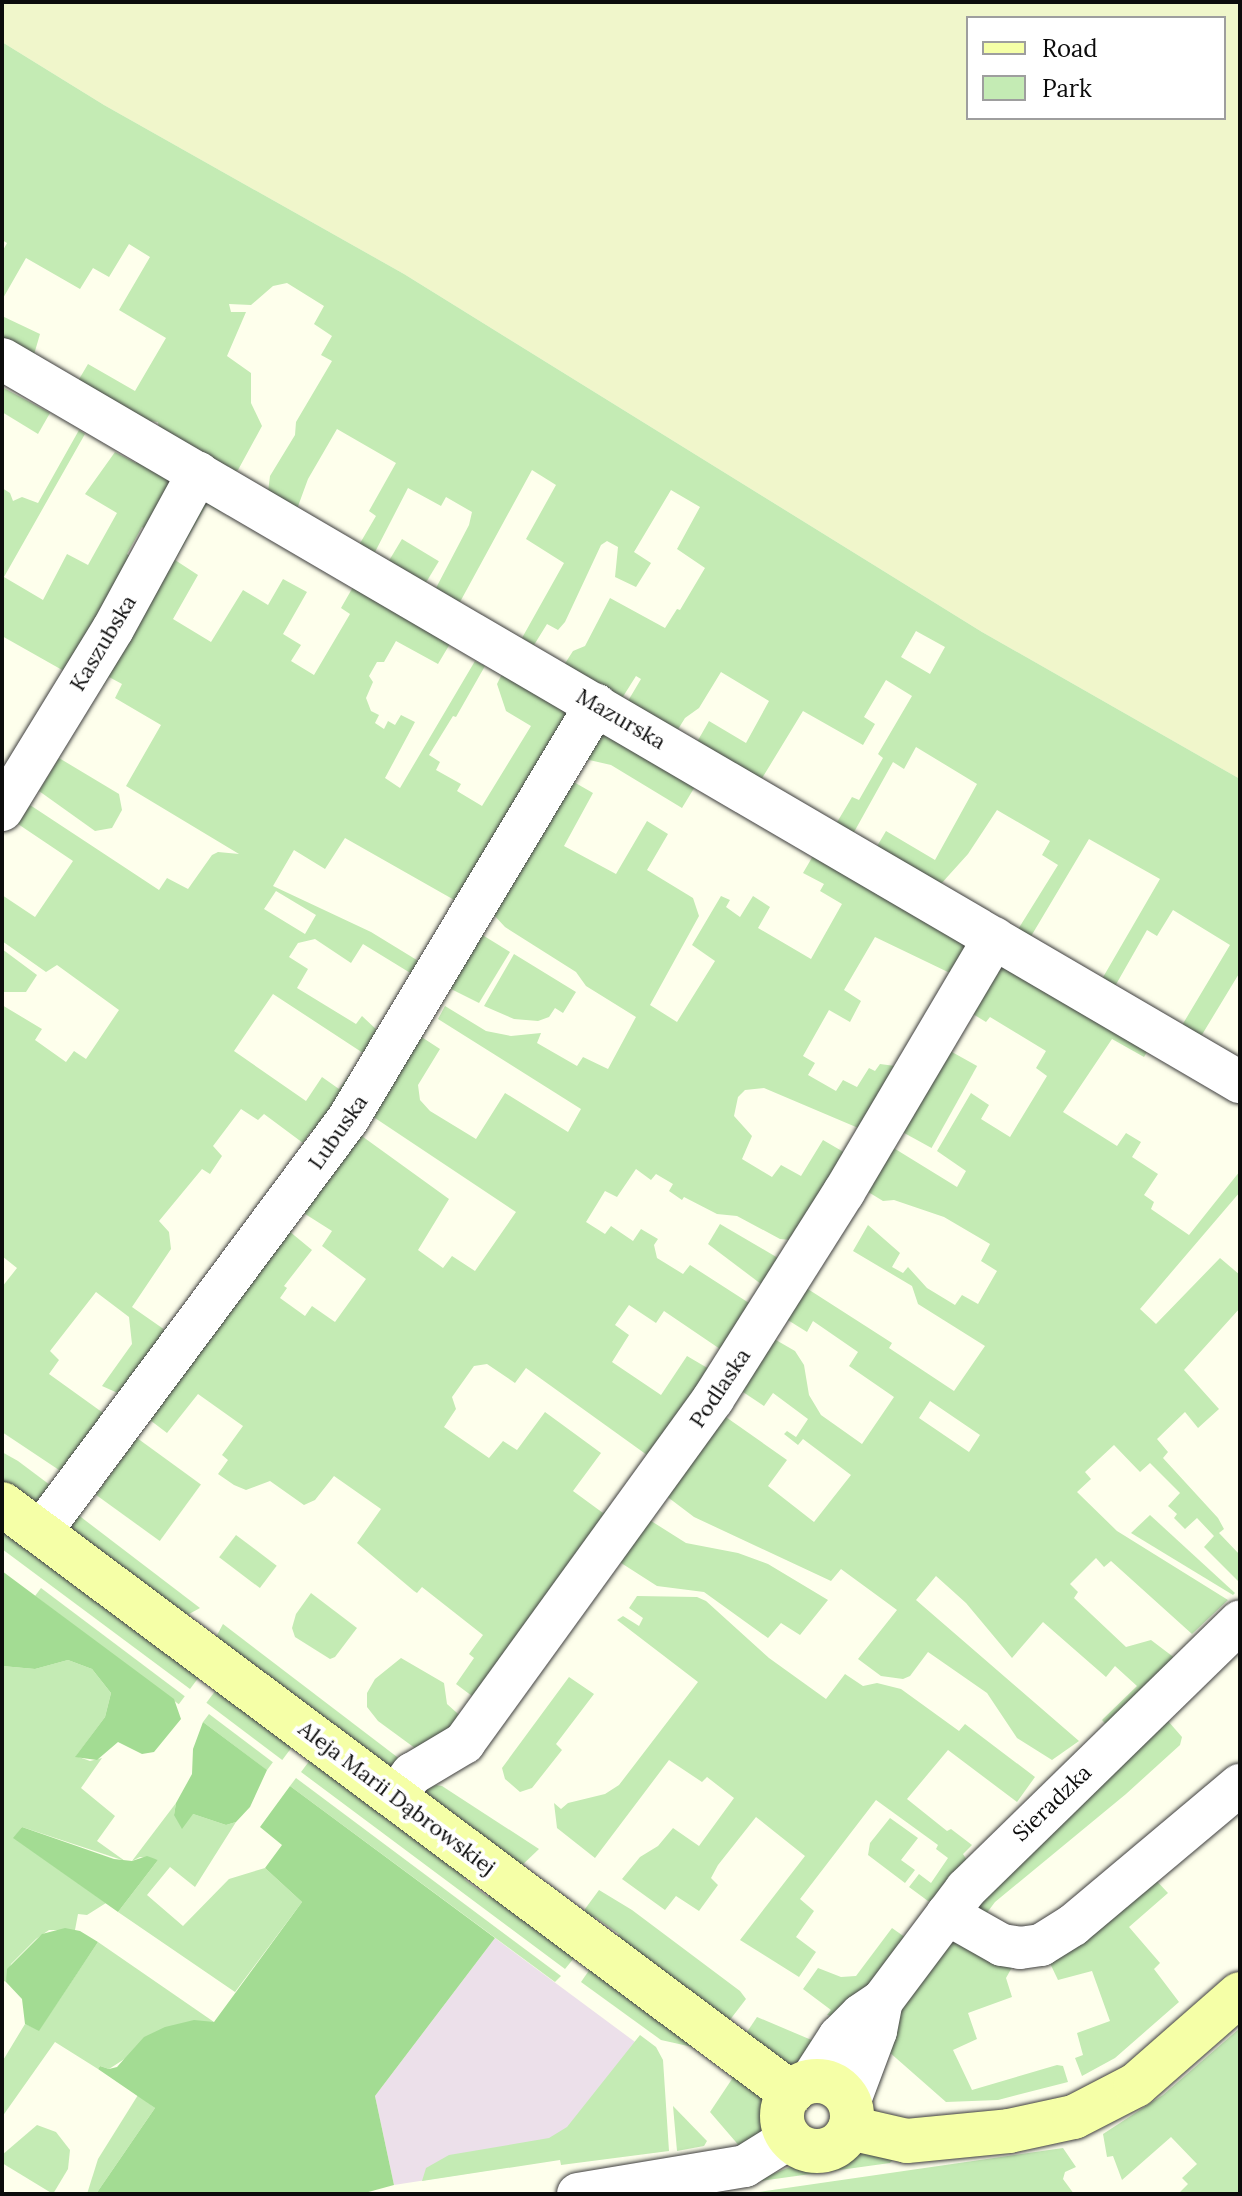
<!DOCTYPE html>
<meta charset="utf-8">
<style>
body{margin:0}
#map{position:relative;width:1242px;height:2196px;overflow:hidden;background:#feffec;font-family:Lora,serif}
div>[style]{position:absolute}
[style*='--x']{left:calc(var(--x)*1px);top:calc(var(--y)*1px);width:calc(var(--w)*1px);rotate:calc(var(--a)*1deg)}
.industrial>*{inset:0;background:#ece0ea}
.farmland>*{inset:0;background:#f0f6cb}
.green>*{inset:0;background:#c4ebb4;transform-origin:0 0}
.forest>*{inset:0;background:#a3dc93}
.roads{filter:drop-shadow(0 0 2px #3f3f3f) drop-shadow(0 0 2px #3f3f3f)}
.street>*{height:42px;margin:-21px;padding:0 21px;transform-origin:21px;border-radius:21px;background:#fff}
.secondary>*{height:44px;margin:-22px;padding:0 22px;transform-origin:22px;border-radius:22px;background:#f5ffa7}
.secondary>.ring{margin:-22px;padding:0;box-sizing:content-box;background:none;border:44px solid #f5ffa7;border-radius:50%}
span{translate:-50% -50%;white-space:nowrap;text-align:center;line-height:1.15;-webkit-text-stroke:8px #fff;paint-order:stroke}
.street-label{font-size:22px;color:#0c0c0c}
.frame{position:absolute;inset:0;border:4px solid #0c0c0c;pointer-events:none}
.legend{position:absolute;left:966px;top:16px;width:260px;height:104px;box-sizing:border-box;background:#fff;border:2px solid #9e9e9e;margin:0;padding:10px 14px;list-style:none;font-size:24px;color:#0c0c0c}
.legend li{display:flex;align-items:center;gap:16px;height:40px}
.legend b{width:40px;border:2px solid #9e9e9e}
</style>
<div id="map">
<div class="industrial">
<div style="clip-path:polygon(495px 1938px,658px 2059px,588px 2155px,394px 2185px,375px 2096px)"></div>
</div>
<div class="farmland">
<div style="clip-path:polygon(evenodd,2px 2px,1240px 2px,1240px 779px,982px 632px,404px 274px,104px 105px,2px 42px,2px 2px,968px 18px,1224px 18px,1224px 118px,968px 118px,968px 18px)"></div>
</div>
<div class="green">
<div style="clip-path:polygon(evenodd,2px 42px,104px 105px,404px 274px,982px 632px,1240px 779px,1240px 972px,1200px 1038px,1181px 1027px,1230px 945px,1173px 910px,1157px 936px,1147px 930px,1114px 988px,1102px 979px,1160px 879px,1089px 839px,1030px 938px,1017px 931px,1058px 865px,1042px 855px,1050px 841px,997px 810px,968px 854px,940px 885px,876px 848px,886px 831px,935px 860px,977px 784px,916px 747px,904px 769px,893px 762px,853px 834px,836px 824px,852px 797px,859px 800px,883px 758px,878px 754px,912px 696px,886px 680px,864px 717px,875px 724px,863px 745px,803px 711px,761px 780px,697px 742px,709px 721px,746px 743px,769px 701px,721px 672px,699px 708px,685px 718px,677px 731px,625px 706px,641px 679px,636px 676px,619px 703px,564px 665px,573px 651px,585px 646px,610px 598px,665px 628px,677px 609px,680px 610px,705px 568px,677px 549px,700px 507px,671px 490px,634px 552px,651px 563px,636px 587px,615px 577px,618px 547px,607px 541px,601px 545px,565px 622px,558px 630px,547px 624px,534px 645px,522px 638px,564px 563px,526px 539px,556px 485px,532px 470px,460px 602px,436px 588px,469px 525px,472px 512px,446px 497px,441px 506px,408px 488px,375px 552px,359px 545px,376px 516px,369px 511px,396px 463px,337px 429px,308px 479px,297px 509px,268px 492px,270px 476px,295px 435px,296px 422px,332px 361px,321px 355px,332px 336px,314px 324px,324px 306px,287px 283px,273px 286px,251px 305px,229px 304px,231px 312px,246px 312px,227px 356px,251px 373px,251px 403px,262px 426px,238px 470px,234px 472px,159px 428px,158px 422px,148px 421px,78px 381px,88px 364px,135px 391px,166px 338px,119px 310px,150px 257px,129px 244px,109px 277px,93px 268px,80px 289px,26px 258px,2px 300px,2px 252px,7px 243px,2px 240px,2px 42px,916px 631px,945px 647px,930px 674px,901px 657px,916px 631px)"></div>
<div style="clip-path:polygon(2px 316px,40px 334px,33px 358px,2px 340px)"></div>
<div style="clip-path:polygon(2px 387px,50px 413px,38px 434px,2px 412px)"></div>
<div style="clip-path:polygon(79px 430px,85px 434px,4px 577px,43px 600px,67px 554px,88px 565px,117px 513px,85px 494px,115px 452px,136px 463px,142px 455px,174px 476px,152px 533px,142px 527px,127px 554px,137px 561px,71px 675px,2px 636px,2px 488px,10px 493px,13px 501px,22px 497px,38px 503px)"></div>
<div style="clip-path:polygon(evenodd,198px 501px,221px 501px,220px 512px,207px 504px,175px 560px,198px 575px,173px 619px,211px 642px,243px 590px,268px 605px,283px 579px,307px 592px,283px 634px,301px 645px,291px 661px,314px 675px,350px 614px,341px 608px,357px 580px,454px 637px,438px 664px,396px 641px,384px 662px,377px 662px,369px 676px,373px 682px,366px 698px,371px 711px,379px 715px,375px 723px,384px 729px,388px 721px,395px 725px,401px 715px,415px 722px,385px 778px,400px 788px,475px 661px,485px 666px,456px 717px,453px 716px,429px 755px,440px 762px,436px 770px,461px 784px,457px 791px,482px 806px,531px 726px,506px 711px,497px 684px,501px 676px,509px 668px,571px 708px,456px 901px,345px 838px,325px 869px,294px 850px,273px 886px,371px 932px,420px 962px,412px 974px,363px 944px,351px 963px,315px 939px,298px 943px,289px 957px,308px 969px,297px 988px,356px 1024px,362px 1016px,378px 1031px,363px 1053px,273px 994px,234px 1051px,306px 1101px,322px 1077px,339px 1089px,349px 1075px,354px 1078px,321px 1137px,311px 1131px,303px 1143px,264px 1114px,258px 1120px,241px 1109px,213px 1146px,222px 1156px,210px 1174px,202px 1169px,159px 1221px,169px 1232px,171px 1249px,132px 1307px,165px 1330px,167px 1325px,171px 1329px,120px 1394px,102px 1386px,132px 1344px,129px 1317px,96px 1292px,50px 1351px,59px 1360px,49px 1374px,106px 1415px,65px 1474px,2px 1432px,2px 1287px,17px 1268px,2px 1256px,2px 1005px,42px 1029px,35px 1040px,66px 1062px,74px 1051px,86px 1059px,119px 1010px,57px 965px,46px 972px,2px 941px,2px 895px,35px 917px,73px 861px,18px 824px,30px 805px,159px 890px,167px 878px,188px 889px,212px 855px,218px 852px,239px 854px,126px 786px,161px 725px,115px 698px,122px 684px,109px 677px,103px 686px,95px 682px,198px 501px,276px 891px,316px 915px,305px 934px,264px 909px,276px 891px)"></div>
<div style="left:402px;top:539px;width:43px;height:25px;rotate:31deg"></div>
<div style="clip-path:polygon(601px 729px,699px 780px,682px 808px,611px 765px,585px 759px)"></div>
<div style="clip-path:polygon(59px 758px,119px 794px,122px 810px,112px 828px,95px 831px,39px 791px)"></div>
<div style="clip-path:polygon(572px 781px,593px 793px,564px 846px,616px 874px,647px 821px,668px 834px,647px 870px,693px 898px,699px 916px,650px 1005px,677px 1022px,715px 961px,692px 945px,721px 896px,730px 900px,726px 907px,740px 917px,753px 896px,770px 907px,758px 928px,811px 959px,842px 904px,820px 891px,824px 884px,803px 873px,817px 849px,970px 943px,952px 974px,875px 937px,844px 990px,861px 1001px,850px 1022px,829px 1010px,803px 1056px,815px 1063px,808px 1075px,836px 1091px,843px 1080px,857px 1087px,869px 1068px,875px 1071px,880px 1064px,895px 1066px,863px 1130px,764px 1088px,745px 1090px,738px 1097px,734px 1116px,752px 1136px,742px 1159px,772px 1177px,781px 1165px,801px 1176px,823px 1140px,847px 1154px,791px 1240px,780px 1239px,737px 1216px,717px 1214px,684px 1197px,682px 1200px,669px 1191px,673px 1184px,656px 1174px,651px 1180px,636px 1169px,617px 1197px,605px 1191px,586px 1222px,605px 1234px,611px 1226px,633px 1241px,641px 1229px,658px 1239px,654px 1245px,657px 1258px,683px 1274px,690px 1265px,749px 1303px,720px 1349px,664px 1311px,656px 1323px,629px 1305px,615px 1325px,629px 1335px,612px 1362px,661px 1395px,687px 1356px,716px 1373px,647px 1455px,526px 1368px,515px 1383px,487px 1364px,474px 1366px,452px 1397px,456px 1409px,444px 1427px,489px 1458px,503px 1441px,517px 1450px,545px 1412px,601px 1453px,573px 1491px,603px 1513px,608px 1508px,612px 1511px,480px 1702px,456px 1684px,474px 1658px,469px 1654px,483px 1635px,422px 1587px,417px 1593px,414px 1591px,357px 1543px,381px 1509px,334px 1476px,315px 1500px,304px 1505px,270px 1481px,246px 1490px,234px 1485px,218px 1474px,228px 1460px,222px 1455px,243px 1426px,198px 1394px,167px 1433px,150px 1420px,289px 1231px,312px 1250px,284px 1286px,287px 1288px,280px 1298px,305px 1316px,312px 1306px,335px 1322px,366px 1279px,322px 1246px,332px 1231px,302px 1212px,359px 1134px,449px 1199px,418px 1250px,443px 1268px,452px 1256px,475px 1271px,516px 1212px,372px 1116px,420px 1036px,440px 1049px,418px 1085px,420px 1100px,430px 1111px,476px 1139px,505px 1093px,568px 1132px,581px 1109px,438px 1019px,445px 1006px,486px 1031px,511px 1036px,541px 1033px,537px 1043px,577px 1066px,583px 1057px,608px 1069px,636px 1017px,586px 986px,576px 972px,505px 927px,493px 914px)"></div>
<div style="clip-path:polygon(476px 931px,510px 952px,479px 1003px,449px 988px)"></div>
<div style="clip-path:polygon(2px 949px,37px 975px,26px 992px,2px 992px)"></div>
<div style="clip-path:polygon(514px 954px,576px 992px,563px 1013px,555px 1008px,549px 1017px,538px 1021px,514px 1019px,484px 1006px)"></div>
<div style="clip-path:polygon(evenodd,994px 963px,1151px 1045px,1144px 1057px,1112px 1039px,1063px 1112px,1117px 1146px,1126px 1133px,1141px 1142px,1132px 1157px,1158px 1174px,1144px 1195px,1154px 1202px,1151px 1209px,1189px 1235px,1240px 1171px,1240px 1192px,1140px 1309px,1156px 1324px,1220px 1258px,1240px 1275px,1240px 1308px,1184px 1370px,1219px 1409px,1198px 1428px,1185px 1412px,1157px 1439px,1168px 1452px,1163px 1458px,1218px 1518px,1224px 1529px,1219px 1533px,1240px 1555px,1240px 1583px,1204px 1547px,1214px 1536px,1197px 1518px,1185px 1529px,1174px 1518px,1177px 1514px,1168px 1506px,1180px 1493px,1150px 1463px,1140px 1472px,1114px 1445px,1085px 1472px,1091px 1479px,1077px 1492px,1117px 1531px,1228px 1600px,1192px 1634px,1111px 1561px,1104px 1567px,1096px 1558px,1070px 1584px,1078px 1592px,1074px 1598px,1126px 1647px,1151px 1640px,1180px 1662px,1110px 1729px,1102px 1720px,1137px 1686px,1115px 1666px,1106px 1677px,1043px 1622px,1012px 1658px,966px 1603px,936px 1576px,916px 1600px,1079px 1741px,1052px 1760px,1017px 1738px,987px 1693px,928px 1652px,910px 1676px,903px 1679px,881px 1676px,858px 1659px,897px 1610px,841px 1569px,831px 1581px,694px 1517px,665px 1495px,723px 1415px,787px 1460px,768px 1486px,814px 1522px,851px 1475px,803px 1439px,798px 1445px,784px 1434px,787px 1431px,796px 1437px,808px 1419px,773px 1393px,764px 1406px,740px 1390px,769px 1336px,795px 1351px,804px 1365px,809px 1395px,821px 1415px,862px 1444px,894px 1397px,849px 1366px,858px 1352px,813px 1321px,807px 1332px,783px 1317px,800px 1284px,892px 1343px,889px 1348px,954px 1391px,985px 1346px,918px 1304px,912px 1286px,853px 1251px,868px 1225px,900px 1253px,892px 1267px,903px 1273px,908px 1267px,927px 1288px,955px 1305px,962px 1295px,978px 1304px,997px 1271px,981px 1261px,990px 1244px,944px 1217px,894px 1200px,883px 1201px,865px 1190px,892px 1147px,957px 1187px,966px 1171px,937px 1151px,971px 1093px,989px 1105px,981px 1119px,1010px 1137px,1047px 1076px,1036px 1068px,1046px 1051px,990px 1017px,986px 1022px,968px 1011px,994px 963px,930px 1401px,980px 1435px,969px 1452px,919px 1418px,930px 1401px)"></div>
<div style="left:943px;top:1047px;width:39px;height:94px;rotate:29deg"></div>
<div style="clip-path:polygon(720px 1224px,778px 1258px,761px 1284px,708px 1244px)"></div>
<div style="left:137px;top:1438px;width:79px;height:70px;rotate:36deg"></div>
<div style="clip-path:polygon(2px 1452px,18px 1461px,58px 1491px,43px 1501px,32px 1503px,2px 1486px)"></div>
<div style="clip-path:polygon(73px 1511px,200px 1608px,180px 1619px,72px 1539px,68px 1519px)"></div>
<div style="clip-path:polygon(1150px 1515px,1235px 1593px,1233px 1595px,1131px 1533px)"></div>
<div style="clip-path:polygon(648px 1519px,686px 1543px,738px 1553px,768px 1564px,828px 1600px,800px 1635px,781px 1623px,768px 1638px,704px 1592px,657px 1586px,618px 1561px)"></div>
<div style="clip-path:polygon(2px 1522px,199px 1677px,190px 1689px,2px 1549px)"></div>
<div style="left:236px;top:1535px;width:51px;height:28px;rotate:37deg"></div>
<div style="left:41px;top:1588px;width:180px;height:10px;rotate:37deg"></div>
<div style="clip-path:polygon(311px 1593px,357px 1628px,335px 1657px,330px 1659px,295px 1637px,292px 1628px,296px 1614px)"></div>
<div style="clip-path:polygon(637px 1596px,697px 1597px,706px 1601px,769px 1658px,826px 1699px,845px 1674px,863px 1686px,877px 1683px,901px 1689px,959px 1731px,965px 1724px,1035px 1777px,1017px 1802px,948px 1750px,907px 1799px,947px 1831px,951px 1829px,972px 1845px,963px 1854px,970px 1865px,938px 1903px,928px 1901px,909px 1887px,919px 1874px,931px 1883px,948px 1858px,936px 1849px,938px 1845px,876px 1800px,800px 1899px,814px 1911px,796px 1937px,816px 1952px,799px 1977px,740px 1940px,805px 1856px,756px 1817px,718px 1865px,711px 1878px,718px 1885px,699px 1911px,676px 1896px,665px 1910px,622px 1879px,640px 1857px,658px 1846px,673px 1828px,699px 1846px,734px 1798px,707px 1777px,702px 1782px,669px 1760px,595px 1858px,557px 1828px,554px 1803px,561px 1809px,568px 1803px,605px 1794px,619px 1785px,698px 1682px,617px 1620px,623px 1616px,639px 1626px,643px 1618px,629px 1608px)"></div>
<div style="clip-path:polygon(223px 1624px,405px 1763px,391px 1768px,216px 1637px)"></div>
<div style="clip-path:polygon(401px 1658px,444px 1683px,447px 1704px,466px 1721px,423px 1754px,378px 1721px,367px 1707px,367px 1693px,375px 1679px)"></div>
<div style="clip-path:polygon(68px 1660px,92px 1669px,111px 1693px,105px 1717px,76px 1756px,90px 1761px,102px 1758px,81px 1788px,115px 1816px,97px 1841px,125px 1861px,22px 1827px,14px 1838px,106px 1903px,87px 1915px,78px 1914px,75px 1930px,49px 1930px,36px 1939px,11px 1964px,6px 1982px,2px 1980px,2px 1666px,35px 1669px)"></div>
<div style="clip-path:polygon(569px 1677px,594px 1694px,556px 1744px,562px 1750px,532px 1788px,520px 1792px,505px 1779px,502px 1768px)"></div>
<div style="left:216px;top:1690px;width:95px;height:16px;rotate:37deg"></div>
<div style="left:209px;top:1714px;width:80px;height:10px;rotate:37deg"></div>
<div style="clip-path:polygon(1168px 1721px,1182px 1737px,1180px 1745px,1126px 1794px,995px 1902px,986px 1914px,988px 1928px,978px 1906px)"></div>
<div style="clip-path:polygon(310px 1760px,469px 1871px,464px 1879px,488px 1897px,493px 1890px,574px 1958px,565px 1969px,301px 1772px)"></div>
<div style="clip-path:polygon(296px 1778px,561px 1976px,555px 1982px,290px 1786px)"></div>
<div style="clip-path:polygon(436px 1785px,442px 1786px,539px 1849px,517px 1870px,422px 1799px,424px 1790px)"></div>
<div style="clip-path:polygon(176px 1803px,174px 1815px,193px 1814px,226px 1825px,236px 1822px,195px 1887px,170px 1867px,147px 1895px,183px 1926px,229px 1879px,265px 1868px,302px 1902px,235px 1992px,118px 1912px,158px 1860px,140px 1857px,132px 1861px)"></div>
<div style="clip-path:polygon(890px 1818px,918px 1838px,901px 1860px,915px 1870px,905px 1883px,868px 1855px,870px 1843px)"></div>
<div style="clip-path:polygon(1152px 1876px,1168px 1893px,1129px 1927px,1160px 1963px,1154px 1969px,1179px 2002px,1115px 2058px,1082px 2076px,1075px 2058px,1083px 2055px,1077px 2033px,1110px 2021px,1092px 1971px,1058px 1980px,1047px 1957px)"></div>
<div style="clip-path:polygon(599px 1890px,632px 1910px,740px 1991px,746px 1999px,726px 2025px,614px 1942px,619px 1934px,595px 1917px,589px 1923px,584px 1919px,585px 1909px)"></div>
<div style="clip-path:polygon(892px 1928px,909px 1940px,839px 2017px,827px 2015px,831px 2010px,803px 1989px,818px 1968px,841px 1977px,856px 1976px)"></div>
<div style="clip-path:polygon(948px 1935px,1015px 1962px,1006px 1978px,1012px 1997px,968px 2013px,977px 2039px,953px 2050px,972px 2090px,1057px 2065px,1063px 2066px,1068px 2082px,998px 2100px,946px 2102px,880px 2044px)"></div>
<div style="clip-path:polygon(98px 1942px,214px 2022px,126px 2058px,109px 2069px,100px 2066px,98px 2069px,55px 2042px,2px 2117px,2px 2062px,25px 2024px,39px 2030px)"></div>
<div style="clip-path:polygon(590px 1969px,706px 2050px,661px 2040px,581px 1982px)"></div>
<div style="clip-path:polygon(757px 2017px,821px 2044px,797px 2066px,789px 2066px,743px 2038px)"></div>
<div style="clip-path:polygon(1240px 2028px,1240px 2194px,1178px 2194px,1188px 2184px,1182px 2178px,1197px 2164px,1171px 2137px,1122px 2180px,1113px 2156px,1107px 2157px,1103px 2134px,1163px 2095px)"></div>
<div style="clip-path:polygon(640px 2035px,656px 2047px,663px 2060px,669px 2151px,561px 2165px,560px 2160px,422px 2181px,426px 2168px,449px 2155px,549px 2138px,567px 2127px)"></div>
<div style="clip-path:polygon(727px 2065px,760px 2095px,765px 2110px,760px 2133px,741px 2148px,710px 2112px,732px 2079px)"></div>
<div style="clip-path:polygon(138px 2095px,155px 2108px,96px 2194px,87px 2194px,98px 2159px)"></div>
<div style="clip-path:polygon(673px 2106px,707px 2141px,704px 2146px,677px 2151px)"></div>
<div style="clip-path:polygon(37px 2125px,56px 2132px,70px 2150px,68px 2169px,53px 2194px,2px 2163px,2px 2155px)"></div>
<div style="clip-path:polygon(1063px 2148px,1076px 2167px,1065px 2172px,1063px 2179px,1074px 2194px,745px 2194px)"></div>
<div style="clip-path:polygon(861px 2153px,896px 2156px,890px 2163px,753px 2182px,790px 2167px,829px 2165px)"></div>
</div>
<div class="forest">
<div style="clip-path:polygon(2px 1571px,174px 1699px,181px 1719px,154px 1752px,142px 1754px,118px 1742px,97px 1760px,75px 1757px,105px 1717px,111px 1693px,92px 1669px,68px 1660px,35px 1669px,2px 1666px)"></div>
<div style="clip-path:polygon(203px 1722px,267px 1770px,250px 1807px,236px 1822px,226px 1825px,193px 1814px,182px 1829px,174px 1815px,176px 1803px,192px 1774px,193px 1749px)"></div>
<div style="clip-path:polygon(290px 1786px,495px 1938px,375px 2096px,394px 2185px,361px 2194px,96px 2194px,155px 2108px,98px 2069px,100px 2066px,109px 2069px,117px 2067px,144px 2037px,165px 2027px,194px 2020px,214px 2022px,302px 1902px,265px 1868px,282px 1845px,260px 1827px)"></div>
<div style="clip-path:polygon(22px 1827px,114px 1859px,132px 1861px,147px 1856px,158px 1860px,118px 1912px,13px 1838px)"></div>
<div style="clip-path:polygon(65px 1928px,80px 1931px,98px 1942px,39px 2031px,25px 2024px,22px 1999px,6px 1982px,7px 1969px,42px 1934px)"></div>
</div>
<div class="roads">
<div class="street">
<div style="--x:2;--y:359;--w:1434;--a:30.29"></div>
<div style="--x:2;--y:810;--w:212;--a:-58.5"></div>
<div style="--x:113;--y:629;--w:178;--a:-61.4"></div>
<div style="--x:40;--y:1533;--w:516;--a:-53.35"></div>
<div style="--x:348;--y:1119;--w:483;--a:-59.1"></div>
<div style="--x:395;--y:1797;--w:29;--a:-54"></div>
<div style="--x:412;--y:1774;--w:61;--a:-30.8"></div>
<div style="--x:464;--y:1743;--w:425;--a:-54.1"></div>
<div style="--x:713;--y:1399;--w:245;--a:-57.7"></div>
<div style="--x:844;--y:1192;--w:295;--a:-59.4"></div>
<div style="--x:947;--y:1914;--w:63;--a:29.4"></div>
<div style="--x:1002;--y:1945;--w:18;--a:9"></div>
<div style="--x:1020;--y:1948;--w:21;--a:-8"></div>
<div style="--x:1041;--y:1945;--w:38;--a:-32"></div>
<div style="--x:1073;--y:1925;--w:218;--a:-40"></div>
<div style="--x:810;--y:2082;--w:54;--a:-57.2"></div>
<div style="--x:839;--y:2037;--w:31;--a:-45"></div>
<div style="--x:861;--y:2015;--w:25;--a:-34"></div>
<div style="--x:882;--y:2001;--w:140;--a:-53.1"></div>
<div style="--x:966;--y:1889;--w:383;--a:-44.3"></div>
<div style="--x:849;--y:2103;--w:77;--a:-69.4"></div>
<div style="--x:876;--y:2031;--w:31;--a:-79"></div>
<div style="--x:578;--y:2194;--w:169;--a:-9.5"></div>
<div style="--x:745;--y:2166;--w:53;--a:-31.9"></div>
</div>
<div class="secondary">
<div style="--x:2;--y:1504;--w:985;--a:36.74"></div>
<div class="ring" style="left:782px;top:2081px;width:26px;height:26px"></div>
<div style="--x:850;--y:2128;--w:58;--a:12.8"></div>
<div style="--x:907;--y:2141;--w:102;--a:-5.6"></div>
<div style="--x:1009;--y:2131;--w:66;--a:-12.2"></div>
<div style="--x:1074;--y:2117;--w:70;--a:-27.3"></div>
<div style="--x:1136;--y:2085;--w:138;--a:-41.2"></div>
</div>
</div>
<div class="street-label">
<span style="left:103px;top:643px;rotate:-59deg">Kaszubska</span>
<span style="left:621px;top:719px;rotate:30deg">Mazurska</span>
<span style="left:338px;top:1132px;rotate:-55deg">Lubuska</span>
<span style="left:720px;top:1388px;rotate:-56deg">Podlaska</span>
<span style="left:397px;top:1798px;rotate:37deg">Aleja Marii Dąbrowskiej</span>
<span style="left:1052px;top:1803px;rotate:-44deg">Sieradzka</span>
</div>
<div class="frame"></div>
<ul class="legend">
<li><b style="height:10px;background:#f5ffa7"></b>Road</li>
<li><b style="height:22px;background:#c4ebb4"></b>Park</li>
</ul>
</div>
